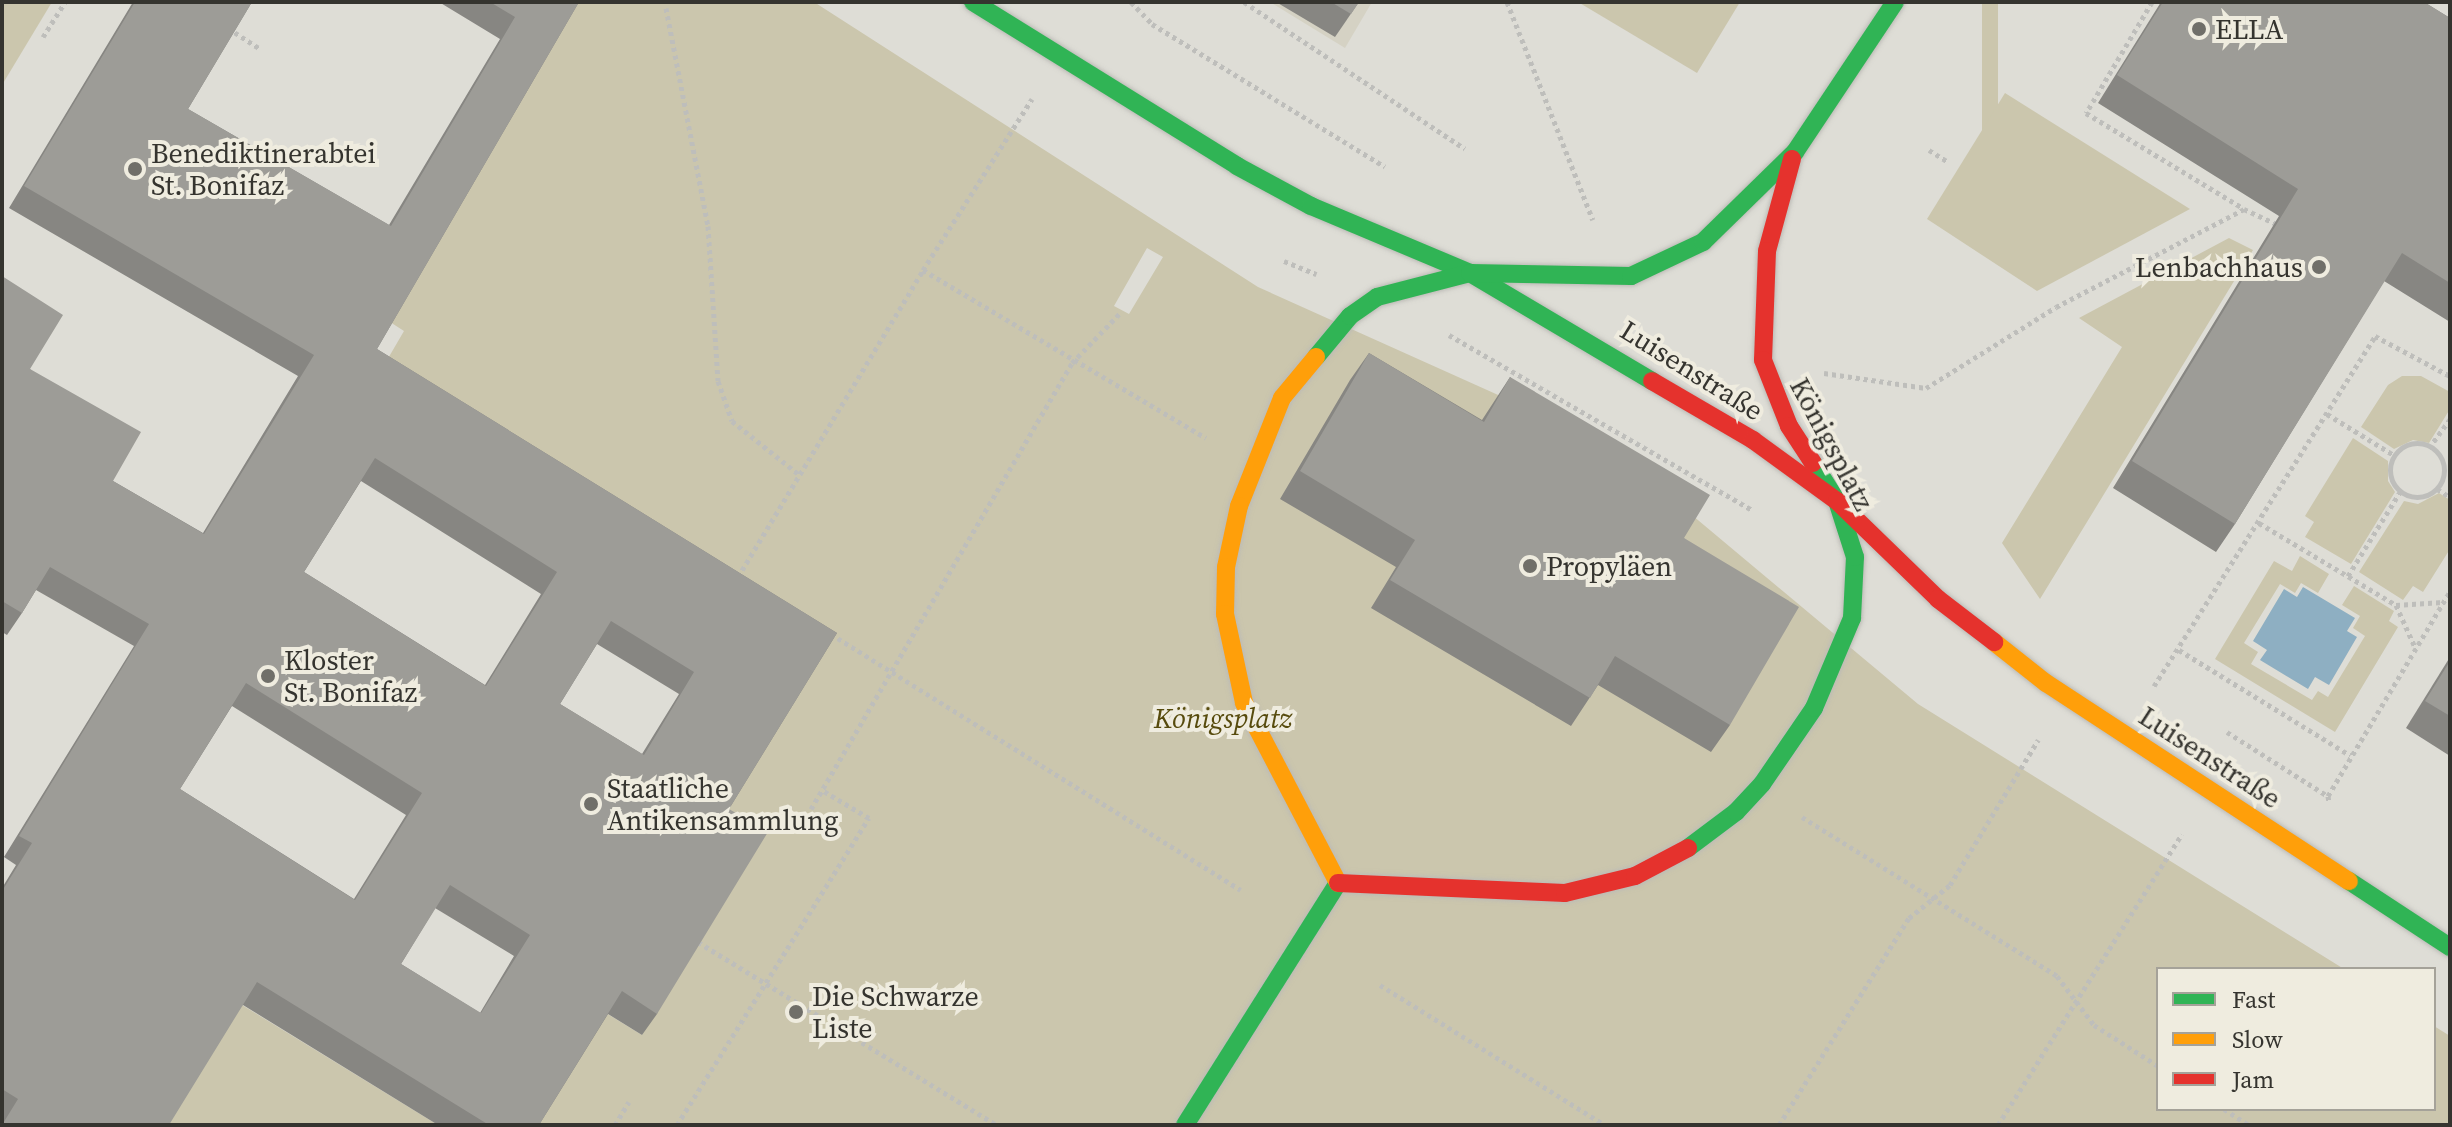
<!DOCTYPE html>
<meta charset="utf-8">
<style>
body{margin:0}
#map{position:relative;width:2452px;height:1127px;overflow:hidden;background:#deddd6;font-family:"Source Serif 4",serif}
div>[style]{position:absolute}
[style*='--x']{left:calc(var(--x)*1px);top:calc(var(--y)*1px);width:calc(var(--w)*1px);rotate:calc(var(--a)*1deg)}
.built>*{inset:0;background:#d5d2c4}
.green>*{inset:0;background:#cbc6ad;transform-origin:0 0}
.water>*{inset:0;background:#8eafc2}
.path>*{height:5px;margin-top:-2.5px;transform-origin:0;background:repeating-linear-gradient(90deg,#bebebb 0 4px,transparent 0 8px)}
.path>.ring{margin:-2.5px;padding:0;box-sizing:content-box;background:none;border:5px solid #bebebb;border-radius:50%}
.roads{filter:drop-shadow(0 0 2px #bcbbb6) drop-shadow(0 0 2px #bcbbb6)}
.fast>*{height:18px;margin:-9px;padding:0 9px;transform-origin:9px;border-radius:9px;background:#30b455}
.slow>*{height:18px;margin:-9px;padding:0 9px;transform-origin:9px;border-radius:9px;background:#ff9f0a}
.jam>*{height:18px;margin:-9px;padding:0 9px;transform-origin:9px;border-radius:9px;background:#e5322d}
.wall>*{inset:0;background:#878682}
.building>*{inset:0;background:#9d9c97}
.dots>*{width:22px;height:22px;translate:-50% -50%;box-sizing:border-box;border:4px solid #efecdf;border-radius:50%}
span{translate:-50% -50%;white-space:nowrap;text-align:center;line-height:1.15;-webkit-text-stroke:8px #efecdf;paint-order:stroke}
.poi-label{font-size:28px;color:#35342f}
.left{translate:0 -50%;text-align:left}
.right{translate:-100% -50%;text-align:right}
.street-label{font-size:28px;color:#35342f}
.park-label{font-size:28px;color:#574b0d;font-style:italic}
.frame{position:absolute;inset:0;border:4px solid #35342f;pointer-events:none}
.legend{position:absolute;left:2156px;top:967px;width:280px;height:144px;box-sizing:border-box;background:#efecdf;border:2px solid #a5a299;margin:0;padding:10px 14px;list-style:none;font-size:24px;color:#35342f}
.legend li{display:flex;align-items:center;gap:16px;height:40px}
.legend b{width:40px;border:2px solid #a5a299}
</style>
<div id="map">
<div class="built">
<div style="clip-path:polygon(1270px 2px,1372px 2px,1345px 48px)"></div>
</div>
<div class="green">
<div style="clip-path:polygon(2px 2px,52px 2px,2px 85px)"></div>
<div style="clip-path:polygon(evenodd,576px 2px,814px 2px,1258px 287px,1607px 444px,1918px 704px,2344px 969px,2158px 969px,2158px 1109px,2434px 1109px,2434px 1026px,2450px 1036px,2450px 1125px,537px 1125px,606px 1013px,642px 1035px,714px 831px,821px 654px,376px 379px,404px 331px,390px 322px,576px 2px,1147px 248px,1163px 257px,1129px 314px,1114px 306px,1147px 248px)"></div>
<div style="clip-path:polygon(1578px 2px,1740px 2px,1697px 73px)"></div>
<div style="left:1982px;top:2px;width:16px;height:209px"></div>
<div style="clip-path:polygon(2005px 93px,2190px 209px,2037px 291px,1927px 219px)"></div>
<div style="clip-path:polygon(2229px 238px,2253px 250px,2040px 599px,2002px 543px,2122px 347px,2079px 318px)"></div>
<div style="clip-path:polygon(2402px 376px,2421px 376px,2450px 392px,2450px 409px,2429px 443px,2413px 440px,2394px 449px,2361px 427px,2388px 385px)"></div>
<div style="clip-path:polygon(2353px 438px,2388px 461px,2388px 481px,2395px 492px,2351px 564px,2305px 537px,2314px 522px,2305px 516px)"></div>
<div style="clip-path:polygon(2439px 493px,2450px 500px,2450px 549px,2423px 592px,2413px 586px,2403px 600px,2359px 572px,2404px 501px,2418px 504px)"></div>
<div style="clip-path:polygon(2300px 556px,2329px 574px,2318px 593px,2301px 583px,2295px 593px,2280px 584px,2244px 643px,2258px 652px,2251px 664px,2312px 700px,2318px 691px,2328px 697px,2365px 636px,2353px 628px,2360px 616px,2342px 605px,2354px 586px,2394px 611px,2389px 621px,2398px 627px,2335px 732px,2215px 659px,2274px 561px,2292px 571px)"></div>
<div style="clip-path:polygon(242px 1005px,438px 1125px,167px 1125px)"></div>
</div>
<div class="water">
<div style="clip-path:polygon(2303px 587px,2355px 618px,2347px 631px,2357px 637px,2329px 685px,2315px 677px,2308px 689px,2260px 660px,2267px 650px,2253px 641px,2284px 589px,2297px 597px)"></div>
</div>
<div class="path">
<div style="--x:1131;--y:2;--w:30;--a:46"></div>
<div style="--x:1152;--y:24;--w:273;--a:31.5"></div>
<div style="--x:1244;--y:2;--w:265;--a:33.6"></div>
<div style="--x:1507;--y:2;--w:234;--a:68.5"></div>
<div style="--x:2152;--y:2;--w:129;--a:120.7"></div>
<div style="--x:2086;--y:113;--w:184;--a:31.2"></div>
<div style="--x:666;--y:8;--w:222;--a:79.1"></div>
<div style="--x:708;--y:226;--w:155;--a:86.3"></div>
<div style="--x:718;--y:381;--w:42;--a:70.7"></div>
<div style="--x:732;--y:421;--w:88;--a:38.6"></div>
<div style="--x:228;--y:28;--w:37;--a:33"></div>
<div style="--x:43;--y:37;--w:41;--a:-57.8"></div>
<div style="--x:1929;--y:150;--w:22;--a:32"></div>
<div style="--x:1284;--y:261;--w:35;--a:22"></div>
<div style="--x:923;--y:270;--w:203;--a:-57.5"></div>
<div style="--x:1449;--y:335;--w:350;--a:30"></div>
<div style="--x:1824;--y:373;--w:103;--a:8.4"></div>
<div style="--x:1926;--y:388;--w:153;--a:-31.9"></div>
<div style="--x:2056;--y:307;--w:212;--a:-27.5"></div>
<div style="--x:2244;--y:209;--w:38;--a:25"></div>
<div style="--x:2327;--y:414;--w:79;--a:31.5"></div>
<div class="ring" style="left:2390px;top:443px;width:49px;height:49px"></div>
<div style="--x:2429;--y:448;--w:36;--a:-54"></div>
<div style="--x:2437;--y:489;--w:15;--a:32"></div>
<div style="--x:2259;--y:523;--w:160;--a:30.9"></div>
<div style="--x:2396;--y:605;--w:47;--a:-3.7"></div>
<div style="--x:2348;--y:576;--w:99;--a:-58.2"></div>
<div style="--x:738;--y:577;--w:358;--a:-58.9"></div>
<div style="--x:923;--y:270;--w:329;--a:30.7"></div>
<div style="--x:2396;--y:605;--w:46;--a:65.7"></div>
<div style="--x:831;--y:634;--w:483;--a:32"></div>
<div style="--x:2179;--y:650;--w:201;--a:31.6"></div>
<div style="--x:2154;--y:686;--w:414;--a:-57.7"></div>
<div style="--x:2375;--y:336;--w:85;--a:28.1"></div>
<div style="--x:2227;--y:732;--w:120;--a:32.4"></div>
<div style="--x:2328;--y:796;--w:6;--a:81"></div>
<div style="--x:2328;--y:796;--w:239;--a:-59.2"></div>
<div style="--x:811;--y:809;--w:517;--a:-59.66"></div>
<div style="--x:1072;--y:363;--w:72;--a:-46.1"></div>
<div style="--x:1802;--y:817;--w:301;--a:31.9"></div>
<div style="--x:2057;--y:976;--w:61;--a:52.9"></div>
<div style="--x:2094;--y:1025;--w:76;--a:32.6"></div>
<div style="--x:698;--y:942;--w:351;--a:31.5"></div>
<div style="--x:1380;--y:985;--w:265;--a:31.9"></div>
<div style="--x:2224;--y:1109;--w:30;--a:33"></div>
<div style="--x:615;--y:1125;--w:27;--a:-59"></div>
<div style="--x:677;--y:1125;--w:362;--a:-58"></div>
<div style="--x:869;--y:818;--w:55;--a:-149.2"></div>
<div style="--x:1779;--y:1125;--w:244;--a:-57.9"></div>
<div style="--x:1909;--y:918;--w:53;--a:-38.8"></div>
<div style="--x:1950;--y:885;--w:170;--a:-58.7"></div>
<div style="--x:1998;--y:1125;--w:344;--a:-57.7"></div>
</div>
<div class="roads">
<div class="fast">
<div style="--x:973;--y:2;--w:311;--a:31.8"></div>
<div style="--x:1237;--y:166;--w:84;--a:28.4"></div>
<div style="--x:1311;--y:206;--w:173;--a:22.8"></div>
<div style="--x:1470;--y:273;--w:212;--a:30.7"></div>
<div style="--x:1316;--y:357;--w:53;--a:-50.3"></div>
<div style="--x:1350;--y:316;--w:33;--a:-35"></div>
<div style="--x:1377;--y:297;--w:96;--a:-14.5"></div>
<div style="--x:1470;--y:273;--w:161;--a:1.1"></div>
<div style="--x:1631;--y:276;--w:80;--a:-25.3"></div>
<div style="--x:1703;--y:242;--w:129;--a:-44.4"></div>
<div style="--x:1795;--y:152;--w:180;--a:-56.3"></div>
<div style="--x:1688;--y:848;--w:60;--a:-36.9"></div>
<div style="--x:1736;--y:812;--w:38;--a:-47"></div>
<div style="--x:1762;--y:784;--w:92;--a:-55.6"></div>
<div style="--x:1814;--y:708;--w:98;--a:-67.1"></div>
<div style="--x:1852;--y:618;--w:61;--a:-87.2"></div>
<div style="--x:1855;--y:557;--w:59;--a:-107.8"></div>
<div style="--x:1837;--y:501;--w:45;--a:-122.3"></div>
<div style="--x:2349;--y:881;--w:121;--a:33.2"></div>
<div style="--x:1185;--y:1125;--w:286;--a:-57.7"></div>
</div>
<div class="slow">
<div style="--x:1316;--y:357;--w:53;--a:129.7"></div>
<div style="--x:1282;--y:398;--w:116;--a:111.7"></div>
<div style="--x:1239;--y:506;--w:62;--a:102"></div>
<div style="--x:1226;--y:567;--w:47;--a:91.2"></div>
<div style="--x:1225;--y:614;--w:91;--a:77.9"></div>
<div style="--x:1244;--y:703;--w:203;--a:62.4"></div>
<div style="--x:1994;--y:642;--w:66;--a:38.3"></div>
<div style="--x:2046;--y:683;--w:362;--a:33.2"></div>
</div>
<div class="jam">
<div style="--x:1792;--y:159;--w:95;--a:105.2"></div>
<div style="--x:1767;--y:251;--w:109;--a:92.1"></div>
<div style="--x:1763;--y:360;--w:71;--a:68.5"></div>
<div style="--x:1789;--y:426;--w:44;--a:57"></div>
<div style="--x:1652;--y:381;--w:117;--a:30.3"></div>
<div style="--x:1753;--y:440;--w:104;--a:36"></div>
<div style="--x:1837;--y:501;--w:141;--a:44.1"></div>
<div style="--x:1938;--y:599;--w:71;--a:37.5"></div>
<div style="--x:1338;--y:883;--w:227;--a:2.5"></div>
<div style="--x:1565;--y:893;--w:72;--a:-13.7"></div>
<div style="--x:1635;--y:876;--w:60;--a:-27.8"></div>
</div>
</div>
<div class="wall">
<div style="clip-path:polygon(evenodd,133px 2px,252px 2px,188px 109px,389px 225px,500px 39px,439px 2px,579px 2px,377px 349px,837px 633px,729px 809px,657px 1014px,642px 1035px,608px 1014px,539px 1125px,438px 1125px,243px 1005px,2px 1125px,2px 888px,16px 865px,4px 857px,134px 646px,36px 590px,22px 613px,7px 635px,2px 632px,2px 276px,30px 369px,113px 481px,203px 533px,298px 376px,9px 208px,133px 2px,361px 481px,541px 594px,485px 685px,304px 572px,361px 481px,133px 2px,597px 644px,679px 694px,642px 754px,560px 704px,597px 644px,133px 2px,232px 706px,406px 815px,354px 899px,180px 789px,232px 706px,133px 2px,435px 908px,514px 956px,480px 1013px,401px 964px,435px 908px)"></div>
<div style="clip-path:polygon(1276px 2px,1359px 2px,1335px 37px)"></div>
<div style="clip-path:polygon(2161px 2px,2424px 2px,2450px 18px,2450px 322px,2384px 281px,2235px 524px,2216px 552px,2113px 488px,2279px 216px,2098px 103px)"></div>
<div style="clip-path:polygon(1369px 353px,1482px 420px,1510px 377px,1684px 538px,1730px 725px,1711px 752px,1598px 685px,1571px 726px,1371px 608px,1396px 567px,1280px 499px,1350px 380px)"></div>
<div style="clip-path:polygon(2450px 657px,2450px 756px,2406px 728px)"></div>
</div>
<div class="building">
<div style="clip-path:polygon(evenodd,135px 2px,252px 2px,188px 109px,391px 226px,515px 17px,490px 2px,579px 2px,377px 349px,837px 633px,729px 809px,768px 832px,657px 1014px,622px 991px,539px 1125px,489px 1125px,257px 982px,169px 1125px,2px 1125px,18px 1099px,2px 1089px,2px 891px,32px 843px,19px 836px,149px 624px,50px 567px,22px 613px,2px 601px,2px 276px,63px 315px,30px 369px,141px 432px,113px 481px,204px 534px,314px 355px,24px 186px,135px 2px,375px 458px,557px 572px,486px 686px,304px 572px,375px 458px,135px 2px,611px 621px,694px 672px,644px 755px,560px 704px,611px 621px,135px 2px,246px 683px,422px 793px,355px 900px,180px 789px,246px 683px,135px 2px,450px 885px,530px 935px,481px 1013px,401px 964px,450px 885px)"></div>
<div style="clip-path:polygon(1331px 2px,1359px 2px,1351px 14px)"></div>
<div style="clip-path:polygon(2163px 2px,2424px 2px,2450px 18px,2450px 283px,2402px 253px,2235px 524px,2132px 461px,2298px 189px,2117px 75px)"></div>
<div style="clip-path:polygon(1369px 353px,1484px 422px,1510px 377px,1710px 495px,1684px 538px,1799px 607px,1730px 725px,1615px 656px,1590px 698px,1390px 580px,1415px 540px,1300px 471px)"></div>
<div style="clip-path:polygon(2450px 661px,2450px 716px,2425px 701px)"></div>
</div>
<div class="dots">
<div style="left:2199px;top:29px;background:#706f69"></div>
<div style="left:135px;top:169px;background:#706f69"></div>
<div style="left:2319px;top:267px;background:#706f69"></div>
<div style="left:1530px;top:566px;background:#706f69"></div>
<div style="left:268px;top:676px;background:#706f69"></div>
<div style="left:591px;top:804px;background:#706f69"></div>
<div style="left:796px;top:1012px;background:#706f69"></div>
</div>
<div class="poi-label">
<span class="left" style="left:2215px;top:29px">ELLA</span>
<span class="left" style="left:151px;top:169px">Benediktinerabtei<br>St. Bonifaz</span>
<span class="right" style="left:2303px;top:267px">Lenbachhaus</span>
<span class="left" style="left:1546px;top:566px">Propyläen</span>
<span class="left" style="left:284px;top:676px">Kloster<br>St. Bonifaz</span>
<span class="left" style="left:607px;top:804px">Staatliche<br>Antikensammlung</span>
<span class="left" style="left:812px;top:1012px">Die Schwarze<br>Liste</span>
</div>
<div class="street-label">
<span style="left:1692px;top:370px;rotate:32deg">Luisenstraße</span>
<span style="left:1832px;top:444px;rotate:62deg">Königsplatz</span>
<span style="left:2210px;top:757px;rotate:33deg">Luisenstraße</span>
</div>
<div class="park-label">
<span style="left:1223px;top:718px">Königsplatz</span>
</div>
<div class="frame"></div>
<ul class="legend">
<li><b style="height:10px;background:#30b455"></b>Fast</li>
<li><b style="height:10px;background:#ff9f0a"></b>Slow</li>
<li><b style="height:10px;background:#e5322d"></b>Jam</li>
</ul>
</div>
